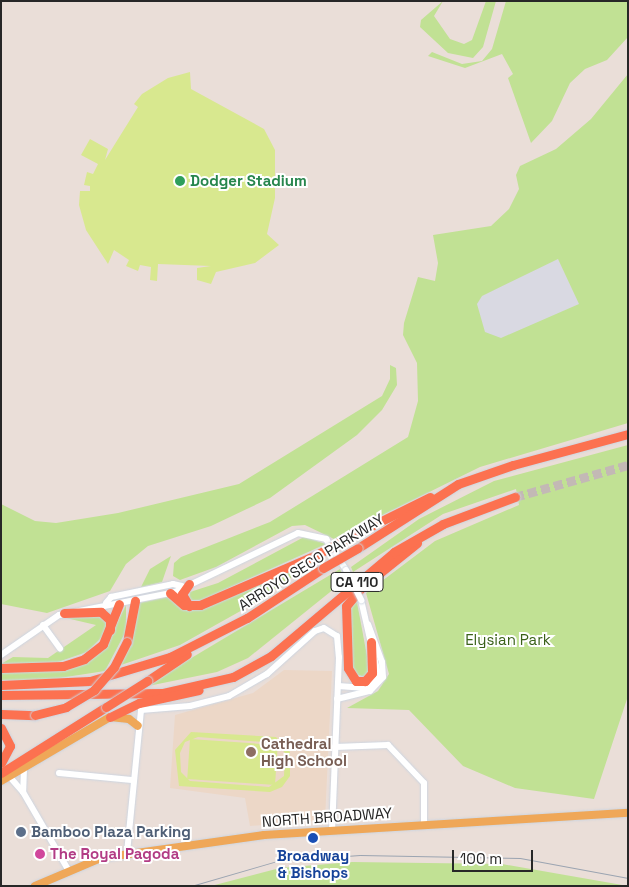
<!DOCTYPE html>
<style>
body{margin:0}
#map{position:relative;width:629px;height:887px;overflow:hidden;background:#eaded8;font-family:"Space Grotesk",sans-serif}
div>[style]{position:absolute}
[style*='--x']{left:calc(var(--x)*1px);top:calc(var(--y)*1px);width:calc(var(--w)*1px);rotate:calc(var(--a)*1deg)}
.industrial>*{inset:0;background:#d9d9e2;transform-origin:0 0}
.education>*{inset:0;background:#ecd7c7}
.green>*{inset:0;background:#c1e194}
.pitch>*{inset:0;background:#d8e88f;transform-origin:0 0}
.highway-tunnel>*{height:9px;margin-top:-4.5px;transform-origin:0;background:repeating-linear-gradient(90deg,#c3b9b5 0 9px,transparent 0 13.5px)}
.roads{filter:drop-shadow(0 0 1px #cdd5e0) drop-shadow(0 0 1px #cdd5e0)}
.minor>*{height:6px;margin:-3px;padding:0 3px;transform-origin:3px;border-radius:3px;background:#fff}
.major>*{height:8px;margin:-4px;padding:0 4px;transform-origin:4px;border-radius:4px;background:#efa758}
.highway>*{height:9px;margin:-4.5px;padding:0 4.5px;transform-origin:4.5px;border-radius:4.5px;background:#fc7150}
.tram>*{height:1px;margin:-0.5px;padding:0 0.5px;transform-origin:0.5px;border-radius:0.5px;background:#9ba4b1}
.bridges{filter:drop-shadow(0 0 1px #cdd5e0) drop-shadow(0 0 1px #cdd5e0)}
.minor-bridge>*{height:6px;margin:-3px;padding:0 3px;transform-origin:3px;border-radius:3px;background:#fff}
.highway-bridge>*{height:9px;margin:-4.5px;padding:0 4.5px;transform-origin:4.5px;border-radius:4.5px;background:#fc7150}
.dots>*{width:14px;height:14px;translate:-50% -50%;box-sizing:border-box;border:2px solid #fff;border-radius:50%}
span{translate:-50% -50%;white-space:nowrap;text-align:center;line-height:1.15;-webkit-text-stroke:4px #fff;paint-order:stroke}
.shield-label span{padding:1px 4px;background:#fff;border:1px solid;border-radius:4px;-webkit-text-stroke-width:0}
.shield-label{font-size:14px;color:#272727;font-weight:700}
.leisure-label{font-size:15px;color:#27864d;font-weight:700}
.left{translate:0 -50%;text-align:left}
.street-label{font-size:15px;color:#272727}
.park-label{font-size:15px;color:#3a6119}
.education-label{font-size:15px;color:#785e54;font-weight:700}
.service-label{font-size:15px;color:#4e5e75;font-weight:700}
.hotel-label{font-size:15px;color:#b23c85;font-weight:700}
.transit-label{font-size:15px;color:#164399;font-weight:700}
.frame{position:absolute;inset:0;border:2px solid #272727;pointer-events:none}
.scale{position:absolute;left:452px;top:850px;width:81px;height:22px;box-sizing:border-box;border:2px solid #272727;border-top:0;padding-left:6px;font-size:15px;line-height:18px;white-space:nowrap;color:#272727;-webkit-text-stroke:4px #fff;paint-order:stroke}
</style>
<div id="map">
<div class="industrial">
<div style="left:550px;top:241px;width:89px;height:119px;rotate:65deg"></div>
</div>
<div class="education">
<div style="clip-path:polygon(284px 670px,332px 671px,325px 820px,250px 826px,245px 798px,170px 788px,175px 715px,253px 693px)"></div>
</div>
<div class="green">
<div style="clip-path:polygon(443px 1px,434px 16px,450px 39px,464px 44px,472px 40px,486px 1px,496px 1px,483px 47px,473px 58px,448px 53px,420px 27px,421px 20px)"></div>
<div style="clip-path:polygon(506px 1px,628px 1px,628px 37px,607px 60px,585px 69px,570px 83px,552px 121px,531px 143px,508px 78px,513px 74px,502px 54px,465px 68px,428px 56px,432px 52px,462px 64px,482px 61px,492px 49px)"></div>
<div style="clip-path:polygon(evenodd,628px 74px,628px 423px,480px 467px,334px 539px,305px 525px,292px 526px,216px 567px,180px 580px,173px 576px,174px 563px,181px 557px,270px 522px,408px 437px,418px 401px,417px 363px,403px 335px,404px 323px,418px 277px,435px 281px,438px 263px,433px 235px,491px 226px,509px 209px,519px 189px,516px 175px,520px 166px,556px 149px,591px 119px,628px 74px,558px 259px,579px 304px,501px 338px,485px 332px,477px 304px,482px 296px,558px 259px)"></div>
<div style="clip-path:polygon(390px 365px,396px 368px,397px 385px,382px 410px,357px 435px,270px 498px,211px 526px,148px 546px,126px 564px,110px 591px,47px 613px,1px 604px,1px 504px,35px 521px,56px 523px,118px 513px,239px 484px,382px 396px,390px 379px)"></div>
<div style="clip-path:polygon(628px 445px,628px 696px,594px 799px,515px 788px,463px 766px,409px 710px,347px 708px,378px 691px,389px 674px,366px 593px,435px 541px,519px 505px,516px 489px,443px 514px,353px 572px,351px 567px,419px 519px,494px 481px)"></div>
<div style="clip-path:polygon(304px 537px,326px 544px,202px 600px,189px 600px,190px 592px,218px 583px)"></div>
<div style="clip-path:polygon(171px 556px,162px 582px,141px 587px,150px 569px)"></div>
<div style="clip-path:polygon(318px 559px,253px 604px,180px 645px,121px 665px,139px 603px,168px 597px,187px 610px,207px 607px)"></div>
<div style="clip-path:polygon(340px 569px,345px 580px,248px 658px,217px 672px,143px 687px)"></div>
<div style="clip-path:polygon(356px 597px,370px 672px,366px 677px,354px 674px,353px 667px,349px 608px)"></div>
<div style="clip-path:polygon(126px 605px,126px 631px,105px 671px,40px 681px,1px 680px,1px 671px,63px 670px,90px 660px,105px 647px)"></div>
<div style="clip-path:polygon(95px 613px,107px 620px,107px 632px,87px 652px,58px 662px,1px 664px,13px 657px,48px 658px,96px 625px,66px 618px)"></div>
<div style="clip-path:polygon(352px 862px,502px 864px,628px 886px,211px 886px,280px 868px)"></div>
</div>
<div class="pitch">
<div style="clip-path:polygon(190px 72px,191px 89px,264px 129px,275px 150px,275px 198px,267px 234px,279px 245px,255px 263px,216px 272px,211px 284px,197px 280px,197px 268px,211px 266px,158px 264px,157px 281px,150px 280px,151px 267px,140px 265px,138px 271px,126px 266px,129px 260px,114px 250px,108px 264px,86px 230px,79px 205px,80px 191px,90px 191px,90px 186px,84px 185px,87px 172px,93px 174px,98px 164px,81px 155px,90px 139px,108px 149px,105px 160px,138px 107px,134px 104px,142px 94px,168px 78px)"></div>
<div style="clip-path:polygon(evenodd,191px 732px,276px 737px,290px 752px,290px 776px,282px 787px,270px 792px,179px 786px,175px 750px,191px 732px,198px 737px,276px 743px,285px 753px,284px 776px,269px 787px,190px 781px,181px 772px,180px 753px,185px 742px,198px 737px)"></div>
<div style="left:190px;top:739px;width:88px;height:40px;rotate:4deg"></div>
</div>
<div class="highway-tunnel">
<div style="--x:515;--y:497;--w:117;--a:-15.8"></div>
</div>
<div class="roads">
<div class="minor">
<div style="--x:106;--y:603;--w:8;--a:-50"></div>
<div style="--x:111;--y:597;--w:63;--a:-11.8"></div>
<div style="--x:173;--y:584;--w:9;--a:13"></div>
<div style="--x:43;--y:625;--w:29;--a:54"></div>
<div style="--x:1;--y:655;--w:70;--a:-34.6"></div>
<div style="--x:59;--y:615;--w:118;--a:-11.2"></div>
<div style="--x:175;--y:592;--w:136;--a:-25.6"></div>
<div style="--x:298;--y:533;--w:29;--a:12"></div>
<div style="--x:326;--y:539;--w:37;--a:57"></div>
<div style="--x:338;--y:686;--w:28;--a:4"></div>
<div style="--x:366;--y:688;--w:18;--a:-49"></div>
<div style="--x:378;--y:674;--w:76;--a:-102.9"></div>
<div style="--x:337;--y:699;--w:34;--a:-14"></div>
<div style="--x:370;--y:691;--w:19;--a:-47"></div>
<div style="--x:383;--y:677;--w:15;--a:-94"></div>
<div style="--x:382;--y:662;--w:40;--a:-110.2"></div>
<div style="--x:335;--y:747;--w:53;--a:-2.2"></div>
<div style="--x:388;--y:745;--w:52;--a:46.5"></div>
<div style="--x:424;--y:783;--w:42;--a:90"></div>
<div style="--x:24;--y:768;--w:24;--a:92"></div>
<div style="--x:23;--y:792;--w:91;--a:59.8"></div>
<div style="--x:59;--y:773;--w:73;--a:5.5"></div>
<div style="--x:9;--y:776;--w:21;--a:49"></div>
<div style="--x:127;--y:853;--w:144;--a:-84.4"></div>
<div style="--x:141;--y:710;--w:49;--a:-4.7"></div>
<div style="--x:190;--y:706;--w:40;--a:-14.4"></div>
<div style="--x:229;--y:696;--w:44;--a:-30.1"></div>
<div style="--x:267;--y:674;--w:64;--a:-41.9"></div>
<div style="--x:315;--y:631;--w:9;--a:-18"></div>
<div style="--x:324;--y:628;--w:15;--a:32"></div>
<div style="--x:337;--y:636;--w:21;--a:85"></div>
<div style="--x:339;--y:657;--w:173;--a:92.3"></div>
</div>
<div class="major">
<div style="--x:1;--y:781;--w:126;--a:-30.4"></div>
<div style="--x:110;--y:717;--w:19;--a:6"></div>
<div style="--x:129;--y:719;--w:11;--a:38"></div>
<div style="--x:35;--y:886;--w:72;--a:-23"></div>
<div style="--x:101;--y:858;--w:165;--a:-8"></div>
<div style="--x:264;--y:835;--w:365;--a:-3.5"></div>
</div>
<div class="highway">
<div style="--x:351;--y:536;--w:88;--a:-26.3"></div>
<div style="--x:358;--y:548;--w:119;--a:-32.6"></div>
<div style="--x:458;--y:484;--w:58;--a:-19.1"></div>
<div style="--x:513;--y:465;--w:119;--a:-15.1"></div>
<div style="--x:189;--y:584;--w:12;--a:125"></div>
<div style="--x:182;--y:594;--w:14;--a:60"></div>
<div style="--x:170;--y:593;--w:18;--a:41"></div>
<div style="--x:184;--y:605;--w:16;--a:0"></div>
<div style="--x:200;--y:605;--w:126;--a:-23.3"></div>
<div style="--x:64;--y:613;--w:37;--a:-2"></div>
<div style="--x:101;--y:612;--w:12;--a:42"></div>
<div style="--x:110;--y:620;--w:10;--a:90"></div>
<div style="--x:127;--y:642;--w:42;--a:-79"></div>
<div style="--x:371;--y:642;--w:31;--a:88"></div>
<div style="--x:372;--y:673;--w:11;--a:131"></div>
<div style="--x:365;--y:681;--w:9;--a:180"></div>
<div style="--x:356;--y:681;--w:15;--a:-122"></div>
<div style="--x:348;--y:668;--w:62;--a:-91.8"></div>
<div style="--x:346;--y:606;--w:23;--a:-50"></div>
<div style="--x:361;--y:588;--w:72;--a:-38.8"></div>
<div style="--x:1;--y:668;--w:62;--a:-1.8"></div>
<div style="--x:63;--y:666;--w:22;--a:-18"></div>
<div style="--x:84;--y:659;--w:24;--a:-38"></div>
<div style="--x:103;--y:644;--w:43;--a:-68.2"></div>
<div style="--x:147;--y:681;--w:48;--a:-34"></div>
<div style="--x:1;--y:685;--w:89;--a:-2.6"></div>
<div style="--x:90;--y:681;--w:84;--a:-16.7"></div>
<div style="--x:170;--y:657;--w:86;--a:-26.9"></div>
<div style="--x:247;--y:618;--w:91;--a:-33.3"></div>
<div style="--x:1;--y:695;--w:162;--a:-0.7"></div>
<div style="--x:163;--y:693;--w:72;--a:-12.9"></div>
<div style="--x:233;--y:677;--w:43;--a:-28.9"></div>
<div style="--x:271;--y:656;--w:161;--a:-40.2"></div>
<div style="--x:394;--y:552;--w:56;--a:-29.7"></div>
<div style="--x:443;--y:524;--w:77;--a:-20.6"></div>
<div style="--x:1;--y:714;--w:34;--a:2"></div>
<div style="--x:110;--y:717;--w:32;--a:-26"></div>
<div style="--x:139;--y:703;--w:61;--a:-12.2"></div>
<div style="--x:1;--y:728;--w:20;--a:63"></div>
<div style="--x:10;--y:746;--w:19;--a:118"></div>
<div style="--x:1;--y:773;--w:124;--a:-32.2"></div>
</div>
</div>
<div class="tram">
<div style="--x:191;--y:886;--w:90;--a:-16.2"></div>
<div style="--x:277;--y:861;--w:83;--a:-4.1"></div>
<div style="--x:360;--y:855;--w:160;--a:1.1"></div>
<div style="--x:520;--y:858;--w:110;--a:10.5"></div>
</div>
<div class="bridges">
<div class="minor-bridge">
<div style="--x:346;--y:570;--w:34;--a:63"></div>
</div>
<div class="highway-bridge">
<div style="--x:316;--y:555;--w:40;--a:-28"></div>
<div style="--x:323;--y:568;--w:40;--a:-29.7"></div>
<div style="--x:106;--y:707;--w:49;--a:-32.4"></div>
<div style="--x:35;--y:715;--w:32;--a:-14"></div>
<div style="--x:66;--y:707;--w:33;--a:-31"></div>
<div style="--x:94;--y:690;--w:30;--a:-49"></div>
<div style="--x:114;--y:667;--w:28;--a:-63"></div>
</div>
</div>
<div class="dots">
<div style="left:180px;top:181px;background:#2e9e5b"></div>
<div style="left:251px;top:752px;background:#8d6e63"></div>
<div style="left:21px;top:832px;background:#5c6f8a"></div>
<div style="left:313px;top:838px;background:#1a4fb4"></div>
<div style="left:40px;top:854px;background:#d1479c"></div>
</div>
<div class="shield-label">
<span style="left:357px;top:582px">CA 110</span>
</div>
<div class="leisure-label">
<span class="left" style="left:190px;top:181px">Dodger Stadium</span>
</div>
<div class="street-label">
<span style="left:311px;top:562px;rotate:-32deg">ARROYO SECO PARKWAY</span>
<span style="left:327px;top:817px;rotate:-4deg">NORTH BROADWAY</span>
</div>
<div class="park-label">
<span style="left:508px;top:640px">Elysian Park</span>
</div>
<div class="education-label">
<span class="left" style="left:261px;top:752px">Cathedral<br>High School</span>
</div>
<div class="service-label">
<span class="left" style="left:31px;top:832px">Bamboo Plaza Parking</span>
</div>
<div class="hotel-label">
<span class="left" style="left:50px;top:854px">The Royal Pagoda</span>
</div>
<div class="transit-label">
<span style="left:313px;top:864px">Broadway<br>&amp; Bishops</span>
</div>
<div class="frame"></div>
<div class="scale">100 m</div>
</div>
